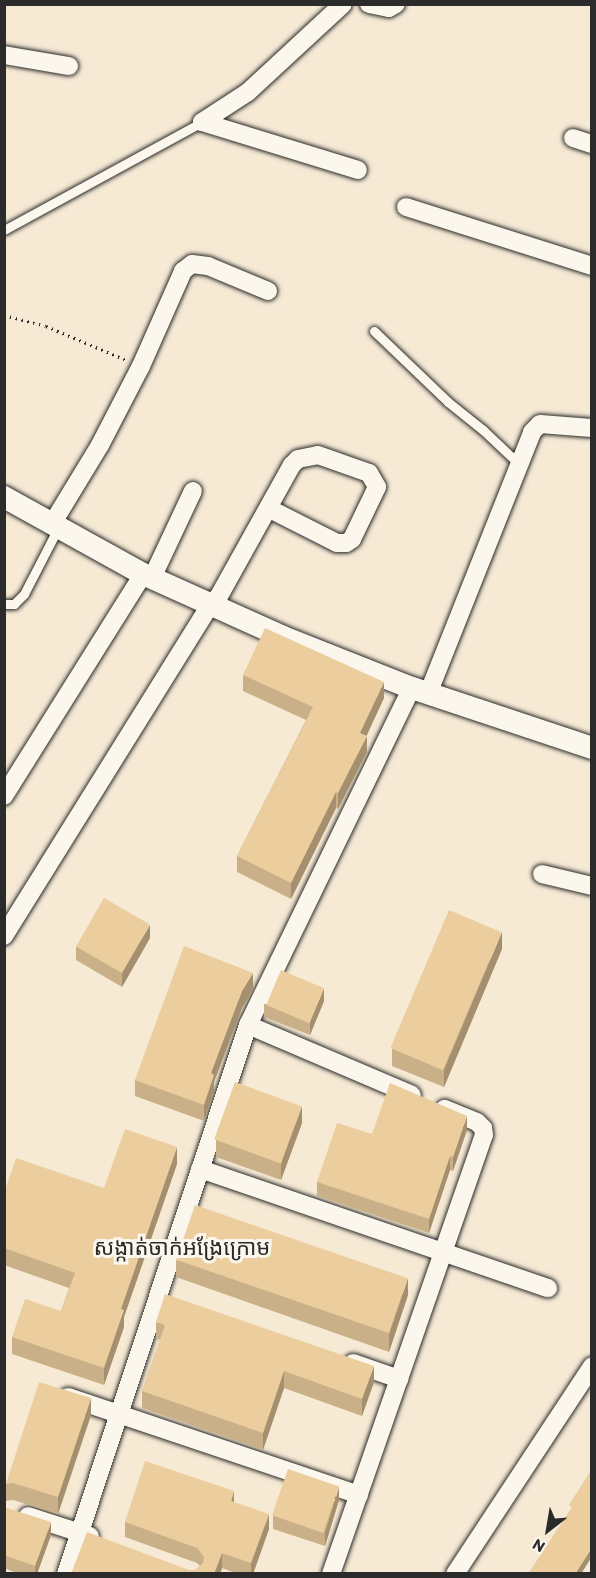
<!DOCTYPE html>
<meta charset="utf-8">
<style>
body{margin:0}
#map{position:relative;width:596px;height:1578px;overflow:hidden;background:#f6ead5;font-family:Itim,"Noto Sans Khmer",sans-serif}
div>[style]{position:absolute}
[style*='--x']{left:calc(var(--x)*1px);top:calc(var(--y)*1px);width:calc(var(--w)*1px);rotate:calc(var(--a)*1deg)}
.path>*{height:3px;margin-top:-1.5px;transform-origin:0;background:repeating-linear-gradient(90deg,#2b2b2b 0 1.5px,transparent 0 6px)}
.roads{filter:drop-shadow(0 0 2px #2b2b2b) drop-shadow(0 0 2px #2b2b2b)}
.service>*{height:9px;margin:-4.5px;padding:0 4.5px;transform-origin:4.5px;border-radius:4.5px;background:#fbf7ec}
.minor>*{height:18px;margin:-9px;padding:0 9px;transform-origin:9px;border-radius:9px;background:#fbf7ec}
.tertiary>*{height:22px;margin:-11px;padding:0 11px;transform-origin:11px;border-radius:11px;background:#fbf7ec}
.wall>*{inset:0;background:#cab088}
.shaded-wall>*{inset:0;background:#a4906f}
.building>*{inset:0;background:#ebcd9e;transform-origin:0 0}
span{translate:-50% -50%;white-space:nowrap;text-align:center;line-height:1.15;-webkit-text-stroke:6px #fbf7ec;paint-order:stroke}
.quarter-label{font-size:22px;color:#2b2b2b}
.frame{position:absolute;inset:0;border:6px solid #2b2b2b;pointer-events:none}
.north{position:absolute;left:518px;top:1500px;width:60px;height:60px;-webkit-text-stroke:4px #fbf7ec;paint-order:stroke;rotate:211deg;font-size:16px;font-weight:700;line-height:24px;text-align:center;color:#2b2b2b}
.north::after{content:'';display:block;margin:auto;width:21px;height:27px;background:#2b2b2b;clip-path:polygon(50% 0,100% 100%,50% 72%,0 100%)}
</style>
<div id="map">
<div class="path">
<div style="--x:4;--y:315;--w:43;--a:14.7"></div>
<div style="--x:46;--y:326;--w:87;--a:23"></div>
</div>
<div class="roads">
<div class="service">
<div style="--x:4;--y:230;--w:226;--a:-28.6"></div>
<div style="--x:374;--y:331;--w:103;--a:43.8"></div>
<div style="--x:448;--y:402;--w:45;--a:38.7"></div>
<div style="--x:483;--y:430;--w:48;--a:43.3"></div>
<div style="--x:4;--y:604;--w:10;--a:0"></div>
<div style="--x:14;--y:604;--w:14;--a:-45"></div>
<div style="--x:24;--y:594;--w:74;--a:-62.7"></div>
</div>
<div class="minor">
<div style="--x:369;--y:4;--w:20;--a:11"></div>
<div style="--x:389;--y:8;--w:8;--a:-30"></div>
<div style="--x:4;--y:55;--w:66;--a:9.6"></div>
<div style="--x:202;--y:122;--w:55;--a:-33.1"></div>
<div style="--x:248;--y:92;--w:129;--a:-42.8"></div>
<div style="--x:202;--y:122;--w:163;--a:17.1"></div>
<div style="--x:573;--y:138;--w:20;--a:18"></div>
<div style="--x:406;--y:207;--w:195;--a:17.6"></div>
<div style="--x:52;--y:524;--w:92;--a:-58.7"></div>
<div style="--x:100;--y:445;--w:89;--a:-62.6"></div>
<div style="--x:141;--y:366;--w:104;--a:-66.1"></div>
<div style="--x:183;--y:271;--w:11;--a:-38"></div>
<div style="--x:192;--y:264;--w:16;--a:7"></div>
<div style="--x:208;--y:266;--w:65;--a:22.6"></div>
<div style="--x:152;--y:578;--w:96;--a:-64.8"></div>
<div style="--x:428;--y:694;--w:282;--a:-68.3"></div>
<div style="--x:532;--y:432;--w:11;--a:-45"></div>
<div style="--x:540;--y:424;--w:52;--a:4.4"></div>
<div style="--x:4;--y:796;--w:262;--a:-57.9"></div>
<div style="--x:542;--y:874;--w:51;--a:13.5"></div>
<div style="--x:4;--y:936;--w:390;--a:-58.1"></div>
<div style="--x:210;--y:605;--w:13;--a:-45"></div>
<div style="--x:219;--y:596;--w:150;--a:-60.9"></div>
<div style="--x:292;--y:465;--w:8;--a:-45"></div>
<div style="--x:298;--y:459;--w:20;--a:-11"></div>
<div style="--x:318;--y:455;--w:54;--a:19.4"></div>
<div style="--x:369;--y:473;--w:16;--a:60"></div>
<div style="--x:377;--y:487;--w:58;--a:115.7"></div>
<div style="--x:352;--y:539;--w:7;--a:146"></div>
<div style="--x:346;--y:543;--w:9;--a:180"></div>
<div style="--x:337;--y:543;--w:77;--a:-153.1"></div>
<div style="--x:248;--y:1025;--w:178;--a:23.1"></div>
<div style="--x:200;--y:1169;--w:368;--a:18.9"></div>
<div style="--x:353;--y:1363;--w:49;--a:19.2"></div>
<div style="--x:68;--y:1397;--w:307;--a:18.6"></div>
<div style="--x:28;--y:1516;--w:65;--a:17.9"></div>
<div style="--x:66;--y:1574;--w:578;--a:-71.66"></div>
<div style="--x:248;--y:1025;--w:375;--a:-64.1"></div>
<div style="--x:331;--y:1574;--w:465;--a:-70.8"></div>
<div style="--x:484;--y:1135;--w:7;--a:-98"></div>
<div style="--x:483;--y:1128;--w:8;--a:-135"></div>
<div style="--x:477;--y:1122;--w:35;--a:-158"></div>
<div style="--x:455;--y:1574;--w:249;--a:-56.6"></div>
</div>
<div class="tertiary">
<div style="--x:4;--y:497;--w:159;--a:29"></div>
<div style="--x:143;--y:574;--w:154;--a:24.2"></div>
<div style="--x:283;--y:637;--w:139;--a:21.6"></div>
<div style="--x:412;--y:688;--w:190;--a:18.4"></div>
</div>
</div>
<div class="wall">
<div style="clip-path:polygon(243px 675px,384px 698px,366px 736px,367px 752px,338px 809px,336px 808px,291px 899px,237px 872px,237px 856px,306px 720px,243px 691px)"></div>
<div style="clip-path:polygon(150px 938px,122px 987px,76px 960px,76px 946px)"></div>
<div style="clip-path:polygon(502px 949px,444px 1087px,392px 1066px,392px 1049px)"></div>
<div style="clip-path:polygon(253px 990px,242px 1008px,214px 1082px,214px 1091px,204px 1121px,135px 1096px,135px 1080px)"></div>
<div style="clip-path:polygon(324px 1001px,310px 1035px,264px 1017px,264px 1004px)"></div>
<div style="clip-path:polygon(302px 1123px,281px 1180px,216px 1157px,216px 1140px)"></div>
<div style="clip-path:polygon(467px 1130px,453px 1171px,450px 1170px,429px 1233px,317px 1196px,317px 1182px,372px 1134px)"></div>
<div style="clip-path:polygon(177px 1164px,124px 1317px,124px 1327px,104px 1385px,12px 1354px,12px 1337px,61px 1311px,69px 1288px,4px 1265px,4px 1193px,104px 1188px)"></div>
<div style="clip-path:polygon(176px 1260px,408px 1295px,389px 1352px,176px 1277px)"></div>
<div style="clip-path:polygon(156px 1322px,374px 1382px,362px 1416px,284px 1388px,263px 1450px,142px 1408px,142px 1391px,160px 1340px,156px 1338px)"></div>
<div style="clip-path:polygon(91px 1415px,58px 1514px,13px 1500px,6px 1501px,6px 1484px)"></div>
<div style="clip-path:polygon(339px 1500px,325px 1546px,273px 1529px,273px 1516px)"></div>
<div style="clip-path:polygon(234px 1502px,269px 1529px,253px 1574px,238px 1574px,222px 1568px,220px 1574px,71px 1574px,195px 1570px,200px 1566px,197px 1563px,125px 1537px,125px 1522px)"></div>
<div style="clip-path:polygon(4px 1507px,51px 1535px,37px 1574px,19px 1574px,4px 1568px)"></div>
</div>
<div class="shaded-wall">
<div style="clip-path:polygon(384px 682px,384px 698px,361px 748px,367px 736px,367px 752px,338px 809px,338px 793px,360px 733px)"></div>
<div style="clip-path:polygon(336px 792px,336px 808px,291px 899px,291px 883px)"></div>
<div style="clip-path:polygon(150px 925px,150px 938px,122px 987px,122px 973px)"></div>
<div style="clip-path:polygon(502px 932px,502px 949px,444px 1087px,444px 1070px)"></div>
<div style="clip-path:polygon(253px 973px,253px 990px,242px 1008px,214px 1082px,214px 1091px,204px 1121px,204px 1105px,211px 1073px,242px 991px)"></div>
<div style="clip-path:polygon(324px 988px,324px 1001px,310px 1035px,310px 1022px)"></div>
<div style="clip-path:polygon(302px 1106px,302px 1123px,281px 1180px,281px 1164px)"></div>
<div style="clip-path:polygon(467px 1116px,467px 1130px,453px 1171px,453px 1157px)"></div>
<div style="clip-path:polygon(177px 1147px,177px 1164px,124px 1317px,124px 1327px,104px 1385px,104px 1368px,121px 1309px)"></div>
<div style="clip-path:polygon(450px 1156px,450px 1170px,429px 1233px,429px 1219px)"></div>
<div style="clip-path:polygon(408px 1278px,408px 1295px,389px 1352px,389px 1335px)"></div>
<div style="clip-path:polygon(374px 1366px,374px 1382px,362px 1416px,362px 1399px)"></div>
<div style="clip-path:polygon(284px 1371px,284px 1388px,263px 1450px,263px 1433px)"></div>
<div style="clip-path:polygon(91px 1398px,91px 1415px,58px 1514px,58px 1497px)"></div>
<div style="clip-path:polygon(339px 1487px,339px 1500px,325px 1546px,325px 1533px)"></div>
<div style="clip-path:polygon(234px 1491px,234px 1506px,231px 1501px)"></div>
<div style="clip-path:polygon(269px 1514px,269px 1529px,253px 1574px,251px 1574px,251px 1563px)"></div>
<div style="clip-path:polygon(51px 1522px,51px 1535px,37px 1574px,35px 1574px,35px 1566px)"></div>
<div style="clip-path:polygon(591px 1549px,591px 1558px,581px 1574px,575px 1574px)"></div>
<div style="clip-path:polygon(222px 1553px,222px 1568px,220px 1574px,214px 1574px)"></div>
</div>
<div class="building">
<div style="clip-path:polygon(265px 628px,384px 682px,360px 733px,367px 736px,338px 793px,336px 792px,291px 883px,237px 856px,313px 707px,243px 675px)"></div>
<div style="left:104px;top:898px;width:53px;height:56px;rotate:30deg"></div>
<div style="left:449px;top:910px;width:57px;height:150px;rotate:23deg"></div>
<div style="clip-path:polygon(184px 946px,253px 973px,242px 991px,211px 1073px,214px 1075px,204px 1105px,135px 1080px)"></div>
<div style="left:281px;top:970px;width:47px;height:38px;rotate:23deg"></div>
<div style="left:235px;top:1082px;width:71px;height:61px;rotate:20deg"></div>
<div style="clip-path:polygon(390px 1083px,467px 1116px,453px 1157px,450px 1156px,429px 1219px,317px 1182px,337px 1123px,372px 1134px)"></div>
<div style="clip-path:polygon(125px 1129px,177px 1147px,121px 1309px,124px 1310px,104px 1368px,12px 1337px,25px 1299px,61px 1311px,75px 1273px,4px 1248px,4px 1193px,16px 1158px,104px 1188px)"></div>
<div style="left:195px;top:1205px;width:225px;height:58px;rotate:19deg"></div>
<div style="clip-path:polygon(165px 1294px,374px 1366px,362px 1399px,284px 1371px,263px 1433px,142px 1391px,165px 1325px,156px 1322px)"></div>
<div style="clip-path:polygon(39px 1382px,91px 1398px,58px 1497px,13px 1483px,6px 1484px)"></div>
<div style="clip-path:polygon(145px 1461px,234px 1491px,231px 1501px,269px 1514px,251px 1563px,222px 1553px,214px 1574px,71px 1574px,87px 1532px,189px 1570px,195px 1570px,203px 1563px,204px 1557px,197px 1548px,125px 1522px)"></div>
<div style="left:288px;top:1469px;width:54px;height:49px;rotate:19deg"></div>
<div style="clip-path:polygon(591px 1470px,591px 1549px,575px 1574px,528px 1574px,572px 1507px,569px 1505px)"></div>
<div style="clip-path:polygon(4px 1507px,51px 1522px,35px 1566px,4px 1555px)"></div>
</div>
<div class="quarter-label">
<span style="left:182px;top:1248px">សង្កាត់ចាក់អង្រែក្រោម</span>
</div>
<div class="frame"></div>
<div class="north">N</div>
</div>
